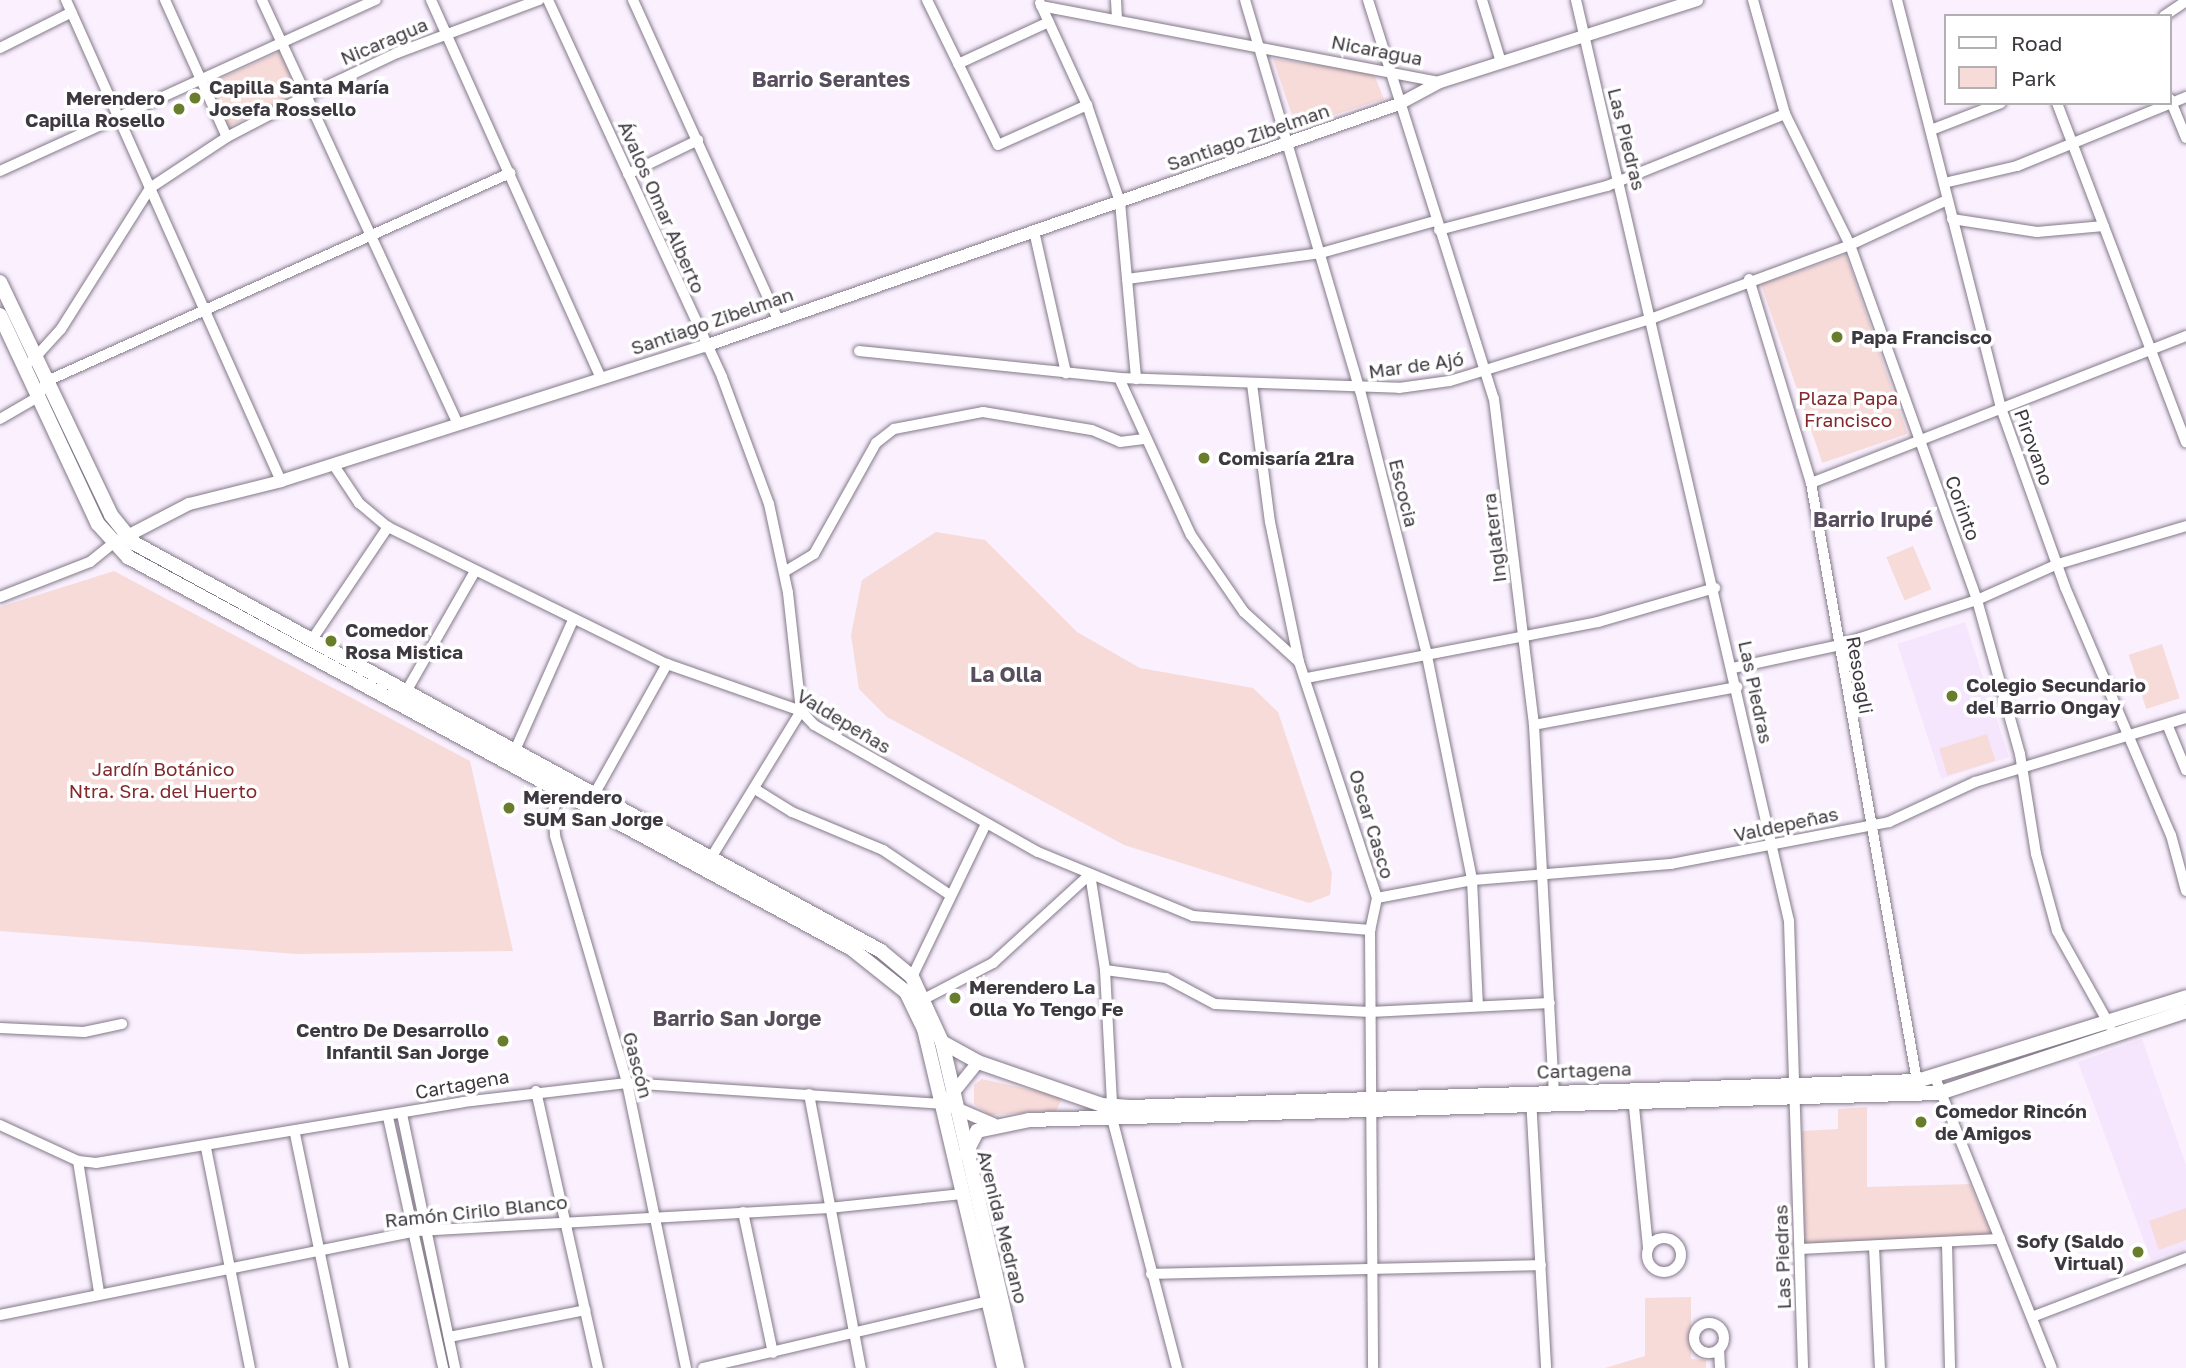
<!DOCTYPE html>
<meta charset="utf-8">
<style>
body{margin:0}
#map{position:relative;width:2186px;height:1368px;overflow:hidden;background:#faf0fe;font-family:"Golos Text",sans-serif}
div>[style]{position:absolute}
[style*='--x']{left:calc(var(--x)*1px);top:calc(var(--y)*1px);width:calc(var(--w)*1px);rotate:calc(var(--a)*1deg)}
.built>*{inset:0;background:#f5e5fd;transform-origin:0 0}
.green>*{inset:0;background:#f7dbd9;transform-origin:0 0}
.roads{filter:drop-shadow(0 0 2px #837988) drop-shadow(0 0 2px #837988)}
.minor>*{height:10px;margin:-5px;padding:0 5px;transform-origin:5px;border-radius:5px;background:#fff}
.minor>.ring{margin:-5px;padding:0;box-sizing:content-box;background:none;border:10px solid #fff;border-radius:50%}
.tertiary>*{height:12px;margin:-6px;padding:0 6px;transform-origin:6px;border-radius:6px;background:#fff}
.secondary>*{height:14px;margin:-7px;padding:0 7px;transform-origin:7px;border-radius:7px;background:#fff}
.dots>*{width:19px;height:19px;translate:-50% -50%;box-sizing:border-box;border:4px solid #fff;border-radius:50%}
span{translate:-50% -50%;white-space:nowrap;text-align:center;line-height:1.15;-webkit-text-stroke:7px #fff;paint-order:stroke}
.street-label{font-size:19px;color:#3e3940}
.poi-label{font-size:19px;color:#3e3940;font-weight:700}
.left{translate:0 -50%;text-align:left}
.right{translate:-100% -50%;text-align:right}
.park-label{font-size:19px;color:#81292d}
.neighbourhood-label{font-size:21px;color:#584e5d;font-weight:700}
.legend{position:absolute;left:1944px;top:14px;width:228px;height:91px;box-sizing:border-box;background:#fff;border:2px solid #b2b0b3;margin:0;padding:9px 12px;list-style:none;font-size:21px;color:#3e3940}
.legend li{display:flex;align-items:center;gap:14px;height:35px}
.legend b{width:35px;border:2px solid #b2b0b3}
</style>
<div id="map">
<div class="built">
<div style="left:1965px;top:622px;width:142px;height:71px;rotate:72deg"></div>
<div style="clip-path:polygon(2142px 1039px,2186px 1165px,2186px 1248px,2151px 1260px,2078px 1062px)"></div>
</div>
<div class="green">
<div style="left:280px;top:52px;width:47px;height:80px;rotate:66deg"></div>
<div style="clip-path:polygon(1273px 59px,1373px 72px,1384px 99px,1296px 127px)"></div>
<div style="left:1846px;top:255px;width:189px;height:90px;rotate:71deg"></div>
<div style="clip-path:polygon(936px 532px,985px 540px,1077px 632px,1140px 668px,1253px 688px,1278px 712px,1332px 873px,1330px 895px,1309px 903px,1124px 845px,887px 717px,859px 689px,851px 635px,862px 580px)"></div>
<div style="left:1913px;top:546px;width:47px;height:29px;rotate:67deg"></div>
<div style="clip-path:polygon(114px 571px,470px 761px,513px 951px,297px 954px,0 931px,0 607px)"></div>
<div style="left:2162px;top:644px;width:57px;height:35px;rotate:72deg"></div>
<div style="left:1987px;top:734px;width:28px;height:50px;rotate:73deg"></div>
<div style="clip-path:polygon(982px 1079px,1059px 1096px,1061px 1101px,1056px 1111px,990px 1115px,974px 1104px,974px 1085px)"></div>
<div style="clip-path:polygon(1867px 1107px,1867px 1187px,1970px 1184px,1991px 1235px,1805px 1244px,1802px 1131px,1838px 1129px,1838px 1109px)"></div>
<div style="clip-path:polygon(2186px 1208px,2186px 1240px,2159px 1250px,2149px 1221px)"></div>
<div style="clip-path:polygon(1691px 1297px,1691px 1359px,1706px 1360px,1706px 1368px,1605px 1368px,1645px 1356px,1645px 1298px)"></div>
</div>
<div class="roads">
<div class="minor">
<div style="--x:66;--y:0;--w:527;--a:65.92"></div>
<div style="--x:165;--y:0;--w:150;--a:65.7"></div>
<div style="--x:262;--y:0;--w:465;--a:65.2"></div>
<div style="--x:431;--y:0;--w:414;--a:65.8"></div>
<div style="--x:548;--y:0;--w:415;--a:65.2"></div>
<div style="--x:722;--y:377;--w:135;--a:69.7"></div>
<div style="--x:769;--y:504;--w:91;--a:77.9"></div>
<div style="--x:788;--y:593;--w:119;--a:83.7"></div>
<div style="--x:801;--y:711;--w:172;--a:121.5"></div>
<div style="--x:633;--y:0;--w:351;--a:65.6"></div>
<div style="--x:927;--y:0;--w:161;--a:63.9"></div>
<div style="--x:998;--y:145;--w:98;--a:-24.2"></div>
<div style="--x:1116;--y:0;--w:20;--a:87"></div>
<div style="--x:1245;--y:0;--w:407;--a:73.6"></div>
<div style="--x:1360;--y:390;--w:269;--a:75.8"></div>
<div style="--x:1426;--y:651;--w:234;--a:78.6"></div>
<div style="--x:1472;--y:880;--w:126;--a:87.3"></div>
<div style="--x:1368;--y:0;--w:418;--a:72.5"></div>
<div style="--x:1494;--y:399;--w:328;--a:83"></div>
<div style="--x:1534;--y:725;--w:367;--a:86.9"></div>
<div style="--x:1482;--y:0;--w:65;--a:73"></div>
<div style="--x:1576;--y:0;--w:945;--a:76.98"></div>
<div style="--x:1789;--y:921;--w:447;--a:88.2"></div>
<div style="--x:1753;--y:0;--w:118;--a:74.3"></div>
<div style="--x:1785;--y:114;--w:146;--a:63.6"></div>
<div style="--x:1850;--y:245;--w:377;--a:70.3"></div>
<div style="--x:1977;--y:600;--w:160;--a:74.4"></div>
<div style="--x:2020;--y:754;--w:101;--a:80.9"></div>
<div style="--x:2036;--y:854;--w:80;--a:74.7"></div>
<div style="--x:2057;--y:931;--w:109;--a:60.8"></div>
<div style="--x:1897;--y:0;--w:424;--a:75.7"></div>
<div style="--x:2002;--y:411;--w:187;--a:70.3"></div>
<div style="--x:2065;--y:587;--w:270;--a:66.9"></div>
<div style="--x:2171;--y:835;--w:58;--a:75"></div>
<div style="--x:1040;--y:3;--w:112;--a:65.3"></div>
<div style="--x:1087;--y:105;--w:102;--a:71.2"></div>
<div style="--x:1120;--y:202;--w:178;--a:84.8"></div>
<div style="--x:1041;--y:6;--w:406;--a:10.8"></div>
<div style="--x:2164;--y:16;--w:27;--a:-34"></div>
<div style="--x:0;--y:48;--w:80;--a:-26.6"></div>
<div style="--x:958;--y:64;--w:100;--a:-24.8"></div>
<div style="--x:2170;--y:99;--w:42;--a:67.7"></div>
<div style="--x:2057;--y:103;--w:363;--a:69.2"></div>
<div style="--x:1931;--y:130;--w:75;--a:-21.1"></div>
<div style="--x:0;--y:171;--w:413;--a:-24.5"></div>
<div style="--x:628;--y:174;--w:78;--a:-25.9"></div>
<div style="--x:1944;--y:183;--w:75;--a:-13.1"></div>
<div style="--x:2017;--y:166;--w:183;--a:-22.2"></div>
<div style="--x:1952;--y:219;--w:86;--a:8.7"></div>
<div style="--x:2037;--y:232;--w:67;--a:-5.1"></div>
<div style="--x:1439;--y:230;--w:174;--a:-14.7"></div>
<div style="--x:1607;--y:186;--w:192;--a:-22"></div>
<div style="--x:1034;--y:231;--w:146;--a:77.3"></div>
<div style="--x:1127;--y:279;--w:196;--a:-7.6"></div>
<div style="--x:1321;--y:253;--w:118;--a:-15.7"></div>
<div style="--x:1749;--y:279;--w:213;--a:73.1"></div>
<div style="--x:1811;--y:483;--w:607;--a:79.95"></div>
<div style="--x:859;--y:351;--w:261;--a:5.9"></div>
<div style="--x:1119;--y:378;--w:280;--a:2"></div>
<div style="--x:1399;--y:388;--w:51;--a:-7.8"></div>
<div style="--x:1450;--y:381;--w:213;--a:-17.2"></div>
<div style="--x:1653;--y:318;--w:210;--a:-20.3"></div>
<div style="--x:1850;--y:245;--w:107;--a:-24.9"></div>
<div style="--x:32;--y:361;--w:43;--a:-47.8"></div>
<div style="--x:61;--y:329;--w:167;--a:-57.7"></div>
<div style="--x:150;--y:188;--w:92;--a:-33.5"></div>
<div style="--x:227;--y:137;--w:87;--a:-27.5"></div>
<div style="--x:304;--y:97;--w:103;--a:-25.3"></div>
<div style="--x:397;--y:53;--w:152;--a:-20.5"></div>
<div style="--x:1119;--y:378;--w:173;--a:65.4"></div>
<div style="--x:1191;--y:535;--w:93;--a:55.5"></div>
<div style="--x:1244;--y:612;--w:74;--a:42.3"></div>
<div style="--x:1252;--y:384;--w:139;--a:82.6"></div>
<div style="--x:1270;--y:522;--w:143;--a:78.3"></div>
<div style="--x:1299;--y:662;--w:249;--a:71.7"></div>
<div style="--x:1377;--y:898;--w:33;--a:102"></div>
<div style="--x:1370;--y:930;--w:438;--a:89.6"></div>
<div style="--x:0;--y:419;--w:44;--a:-30.1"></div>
<div style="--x:38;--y:397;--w:18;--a:-61"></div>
<div style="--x:47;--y:381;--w:508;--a:-24.19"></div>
<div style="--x:333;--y:464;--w:47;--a:56.3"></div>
<div style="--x:359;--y:503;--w:38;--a:40"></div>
<div style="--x:388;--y:527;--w:311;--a:26.2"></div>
<div style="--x:667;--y:664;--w:142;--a:19.3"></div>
<div style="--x:801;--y:711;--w:19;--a:47"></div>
<div style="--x:814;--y:725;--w:257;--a:29.6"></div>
<div style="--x:1038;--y:852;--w:168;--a:22.4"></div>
<div style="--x:1193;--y:916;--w:178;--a:4.5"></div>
<div style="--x:1811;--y:483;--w:403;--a:-21.4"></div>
<div style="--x:784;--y:572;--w:35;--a:-31"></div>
<div style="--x:814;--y:554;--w:127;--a:-60.8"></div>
<div style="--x:876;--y:443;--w:23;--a:-38"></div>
<div style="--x:894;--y:429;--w:91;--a:-10.8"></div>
<div style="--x:983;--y:412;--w:110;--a:9.4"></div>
<div style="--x:1092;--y:430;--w:30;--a:23"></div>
<div style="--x:1120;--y:442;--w:26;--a:-7"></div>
<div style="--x:0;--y:597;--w:97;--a:-21.3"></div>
<div style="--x:90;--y:562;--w:28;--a:-39"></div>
<div style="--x:311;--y:641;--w:138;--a:-56"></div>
<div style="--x:1733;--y:668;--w:105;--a:-12.1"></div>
<div style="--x:1836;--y:646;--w:148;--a:-18.1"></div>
<div style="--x:1977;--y:600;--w:89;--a:-24"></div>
<div style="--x:2058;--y:564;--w:134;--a:-16.5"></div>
<div style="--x:1307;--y:678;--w:296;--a:-10.9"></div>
<div style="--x:1598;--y:622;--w:122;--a:-16.2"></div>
<div style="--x:407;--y:690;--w:135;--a:-60.2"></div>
<div style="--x:2167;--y:724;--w:50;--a:67.6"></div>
<div style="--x:1534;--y:725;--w:207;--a:-10.6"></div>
<div style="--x:516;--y:748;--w:140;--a:-66"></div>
<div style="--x:561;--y:787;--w:25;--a:108"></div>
<div style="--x:553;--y:811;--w:25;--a:85"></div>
<div style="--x:555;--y:836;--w:257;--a:73.7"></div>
<div style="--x:627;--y:1083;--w:291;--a:78.3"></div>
<div style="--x:755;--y:789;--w:44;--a:31.9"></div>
<div style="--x:792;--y:812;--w:99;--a:22.7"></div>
<div style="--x:883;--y:850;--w:81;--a:33.9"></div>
<div style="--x:595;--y:793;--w:148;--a:-60.8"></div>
<div style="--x:1090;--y:874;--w:97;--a:81.1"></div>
<div style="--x:1105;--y:970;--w:152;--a:87"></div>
<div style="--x:1113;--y:1122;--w:254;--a:75.4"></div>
<div style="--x:1377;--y:898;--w:97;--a:-10.7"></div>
<div style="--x:1472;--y:880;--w:200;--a:-4.6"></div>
<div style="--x:1671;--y:864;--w:222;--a:-10.9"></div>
<div style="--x:1889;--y:822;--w:95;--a:-24.9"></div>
<div style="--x:1975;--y:782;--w:220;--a:-16.9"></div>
<div style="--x:1105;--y:970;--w:62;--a:7.5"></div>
<div style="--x:1166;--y:978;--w:55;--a:28"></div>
<div style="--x:1215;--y:1004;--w:155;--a:3"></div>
<div style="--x:1370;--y:1012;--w:180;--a:-2.9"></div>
<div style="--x:912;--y:977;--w:170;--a:-64.2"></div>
<div style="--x:926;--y:998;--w:76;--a:-27.6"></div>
<div style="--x:993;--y:963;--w:132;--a:-42.5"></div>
<div style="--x:0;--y:1028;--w:84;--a:2.7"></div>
<div style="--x:84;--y:1032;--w:39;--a:-12"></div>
<div style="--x:1936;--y:1080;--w:310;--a:68.1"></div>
<div style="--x:536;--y:1091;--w:284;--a:77.4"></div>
<div style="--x:809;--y:1094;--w:279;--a:79.3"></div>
<div style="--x:1633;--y:1097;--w:152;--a:84.3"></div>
<div style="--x:1531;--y:1098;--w:270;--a:86.8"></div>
<div style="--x:402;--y:1114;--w:259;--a:78.2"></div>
<div style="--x:388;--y:1117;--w:257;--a:77.6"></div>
<div style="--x:0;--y:1125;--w:86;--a:24.8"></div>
<div style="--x:78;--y:1161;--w:18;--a:6"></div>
<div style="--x:96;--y:1163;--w:372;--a:-9.4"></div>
<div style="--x:463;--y:1102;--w:165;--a:-6.6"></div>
<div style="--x:627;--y:1083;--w:315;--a:3.8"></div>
<div style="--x:295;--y:1134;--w:239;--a:78.2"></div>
<div style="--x:206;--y:1148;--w:224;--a:78.7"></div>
<div style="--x:78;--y:1161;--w:133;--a:80.9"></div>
<div style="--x:743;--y:1212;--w:144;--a:78"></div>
<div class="ring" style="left:1647px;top:1238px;width:24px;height:24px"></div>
<div style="--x:1947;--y:1244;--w:124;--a:88.6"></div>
<div style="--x:1874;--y:1247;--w:121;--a:87.2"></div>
<div style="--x:1800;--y:1249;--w:200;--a:-2.9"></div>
<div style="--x:1151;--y:1274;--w:390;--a:-1.3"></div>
<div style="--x:0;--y:1315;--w:425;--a:-11.4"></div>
<div style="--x:417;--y:1231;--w:413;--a:-3.2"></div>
<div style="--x:829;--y:1208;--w:134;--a:-6"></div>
<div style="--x:2032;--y:1317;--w:165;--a:-21"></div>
<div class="ring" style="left:1694px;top:1323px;width:20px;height:20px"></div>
<div style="--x:449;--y:1337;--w:139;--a:-11.2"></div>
<div style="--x:1719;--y:1349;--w:19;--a:87"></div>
<div style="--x:703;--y:1368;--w:299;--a:-13.2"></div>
</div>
<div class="tertiary">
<div style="--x:112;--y:544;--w:87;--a:-27.5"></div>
<div style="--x:189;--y:504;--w:95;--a:-14"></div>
<div style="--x:281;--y:481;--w:445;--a:-17.7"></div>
<div style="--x:705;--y:346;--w:735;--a:-19.22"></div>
<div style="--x:1399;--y:104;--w:47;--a:-28.2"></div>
<div style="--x:1440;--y:82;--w:270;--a:-17.7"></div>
<div style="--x:950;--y:1097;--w:45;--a:-51.3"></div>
<div style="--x:951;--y:1106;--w:46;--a:23.2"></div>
</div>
<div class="secondary">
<div style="--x:0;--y:282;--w:258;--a:64.5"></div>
<div style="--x:111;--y:515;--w:36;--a:51"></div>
<div style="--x:134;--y:543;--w:851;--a:28.64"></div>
<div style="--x:881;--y:951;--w:40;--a:40"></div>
<div style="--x:912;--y:977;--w:72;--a:65.2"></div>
<div style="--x:942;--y:1042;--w:335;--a:77"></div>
<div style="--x:0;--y:315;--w:231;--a:64.9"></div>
<div style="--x:98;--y:524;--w:45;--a:47.7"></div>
<div style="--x:128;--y:557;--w:823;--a:28.43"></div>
<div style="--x:852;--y:949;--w:69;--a:38.5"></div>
<div style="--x:906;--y:992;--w:41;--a:64.1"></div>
<div style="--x:924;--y:1029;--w:348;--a:76.7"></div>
<div style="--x:942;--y:1042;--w:41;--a:29.1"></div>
<div style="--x:978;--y:1062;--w:131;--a:19.1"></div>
<div style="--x:1102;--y:1105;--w:28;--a:4"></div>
<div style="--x:1130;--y:1107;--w:787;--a:-1.89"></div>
<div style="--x:1917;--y:1081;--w:282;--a:-17.3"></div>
<div style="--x:966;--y:1153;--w:25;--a:-63"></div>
<div style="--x:977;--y:1131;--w:53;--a:-11.9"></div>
<div style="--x:1029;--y:1120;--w:911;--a:-1.7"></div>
<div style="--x:1940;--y:1093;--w:259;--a:-18.4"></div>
</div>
</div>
<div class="dots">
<div style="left:195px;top:98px;background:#6a7d2d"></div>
<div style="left:179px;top:109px;background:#6a7d2d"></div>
<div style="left:1837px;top:337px;background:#6a7d2d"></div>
<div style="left:1204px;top:458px;background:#6a7d2d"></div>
<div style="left:331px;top:641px;background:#6a7d2d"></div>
<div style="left:1952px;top:696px;background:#6a7d2d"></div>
<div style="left:509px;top:808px;background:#6a7d2d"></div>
<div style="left:955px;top:998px;background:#6a7d2d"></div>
<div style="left:503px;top:1041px;background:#6a7d2d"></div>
<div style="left:1921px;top:1122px;background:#6a7d2d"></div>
<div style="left:2138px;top:1252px;background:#6a7d2d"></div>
</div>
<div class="street-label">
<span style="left:384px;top:41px;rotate:-23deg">Nicaragua</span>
<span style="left:1377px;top:50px;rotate:11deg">Nicaragua</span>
<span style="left:1248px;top:137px;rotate:-19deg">Santiago Zibelman</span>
<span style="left:1627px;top:139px;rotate:76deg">Las Piedras</span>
<span style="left:662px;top:207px;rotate:66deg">Ávalos Omar Alberto</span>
<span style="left:712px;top:321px;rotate:-19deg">Santiago Zibelman</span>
<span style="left:1416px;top:365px;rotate:-8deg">Mar de Ajó</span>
<span style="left:2034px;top:447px;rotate:70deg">Pirovano</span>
<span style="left:1404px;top:493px;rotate:76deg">Escocia</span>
<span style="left:1963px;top:508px;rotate:70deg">Corinto</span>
<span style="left:1494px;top:538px;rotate:-97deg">Inglaterra</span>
<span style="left:1860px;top:675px;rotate:80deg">Resoagli</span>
<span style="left:1756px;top:692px;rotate:78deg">Las Piedras</span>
<span style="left:844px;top:721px;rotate:31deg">Valdepeñas</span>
<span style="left:1372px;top:824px;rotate:73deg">Oscar Casco</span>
<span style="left:1786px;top:824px;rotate:-12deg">Valdepeñas</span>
<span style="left:638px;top:1065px;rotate:75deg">Gascón</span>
<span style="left:1584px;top:1070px;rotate:-2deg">Cartagena</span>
<span style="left:462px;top:1084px;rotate:-10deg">Cartagena</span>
<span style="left:476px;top:1211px;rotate:-6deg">Ramón Cirilo Blanco</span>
<span style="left:1003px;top:1227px;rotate:76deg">Avenida Medrano</span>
<span style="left:1782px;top:1257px;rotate:-92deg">Las Piedras</span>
</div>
<div class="poi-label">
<span class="left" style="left:209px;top:98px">Capilla Santa María<br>Josefa Rossello</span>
<span class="right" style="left:165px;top:109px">Merendero<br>Capilla Rosello</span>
<span class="left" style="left:1851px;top:337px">Papa Francisco</span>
<span class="left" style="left:1218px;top:458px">Comisaría 21ra</span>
<span class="left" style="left:345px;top:641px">Comedor<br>Rosa Mistica</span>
<span class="left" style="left:1966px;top:696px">Colegio Secundario<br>del Barrio Ongay</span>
<span class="left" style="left:523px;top:808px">Merendero<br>SUM San Jorge</span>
<span class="left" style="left:969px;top:998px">Merendero La<br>Olla Yo Tengo Fe</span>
<span class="right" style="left:489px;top:1041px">Centro De Desarrollo<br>Infantil San Jorge</span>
<span class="left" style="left:1935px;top:1122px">Comedor Rincón<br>de Amigos</span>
<span class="right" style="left:2124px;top:1252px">Sofy (Saldo<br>Virtual)</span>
</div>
<div class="park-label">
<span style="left:1848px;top:409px">Plaza Papa<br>Francisco</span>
<span style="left:163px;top:780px">Jardín Botánico<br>Ntra. Sra. del Huerto</span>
</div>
<div class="neighbourhood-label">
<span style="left:831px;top:79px">Barrio Serantes</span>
<span style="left:1873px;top:519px">Barrio Irupé</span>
<span style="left:1006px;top:674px">La Olla</span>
<span style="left:737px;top:1018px">Barrio San Jorge</span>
</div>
<ul class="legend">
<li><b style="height:9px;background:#fff"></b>Road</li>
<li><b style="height:19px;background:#f7dbd9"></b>Park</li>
</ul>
</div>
